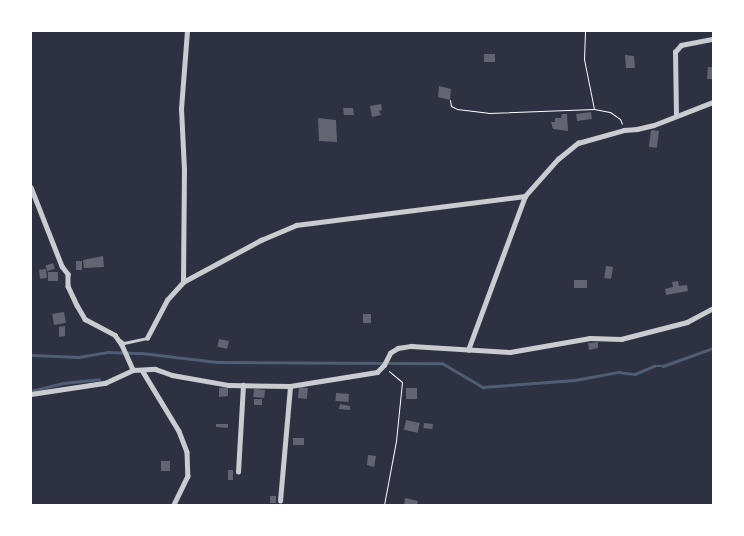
<!DOCTYPE html>
<style>
body{margin:0}
#map{position:relative;width:744px;height:536px;overflow:hidden;background:#2d3142;font-family:"Golos Text",sans-serif}
div>[style]{position:absolute}
[style*='--x']{left:calc(var(--x)*1px);top:calc(var(--y)*1px);width:calc(var(--w)*1px);rotate:calc(var(--a)*1deg)}
.stream>*{height:2.5px;margin:-1.25px;padding:0 1.25px;transform-origin:1.25px;border-radius:1.25px;background:#4f5d75}
.building>*{inset:0;background:#626471;transform-origin:0 0}
.path>*{height:1px;margin:-0.5px;padding:0 0.5px;transform-origin:0.5px;border-radius:0.5px;background:#fff}
.service>*{height:2.5px;margin:-1.25px;padding:0 1.25px;transform-origin:1.25px;border-radius:1.25px;background:#caccd0}
.minor>*{height:4.5px;margin:-2.25px;padding:0 2.25px;transform-origin:2.25px;border-radius:2.25px;background:#caccd0}
span{translate:-50% -50%;white-space:nowrap;text-align:center;line-height:1.15;-webkit-text-stroke:5px #fff;paint-order:stroke}
.frame{position:absolute;inset:0;border:32px solid #fff;pointer-events:none}
</style>
<div id="map">
<div class="stream">
<div style="--x:31;--y:355;--w:48;--a:2.4"></div>
<div style="--x:79;--y:357;--w:29;--a:-10"></div>
<div style="--x:108;--y:352;--w:34;--a:2"></div>
<div style="--x:142;--y:353;--w:75;--a:6.9"></div>
<div style="--x:216;--y:362;--w:226;--a:0.3"></div>
<div style="--x:442;--y:363;--w:48;--a:30.3"></div>
<div style="--x:483;--y:387;--w:92;--a:-4.4"></div>
<div style="--x:575;--y:380;--w:44;--a:-10.5"></div>
<div style="--x:618;--y:372;--w:17;--a:7"></div>
<div style="--x:635;--y:374;--w:21;--a:-23"></div>
<div style="--x:654;--y:366;--w:9;--a:0"></div>
<div style="--x:663;--y:366;--w:53;--a:-19.8"></div>
<div style="--x:31;--y:391;--w:33;--a:-14"></div>
<div style="--x:63;--y:383;--w:36;--a:-6"></div>
</div>
<div class="building">
<div style="left:495px;top:54px;width:8px;height:11px;rotate:90deg"></div>
<div style="clip-path:polygon(625px 55px,634px 56px,635px 68px,626px 68px)"></div>
<div style="clip-path:polygon(708px 67px,713px 67px,713px 79px,707px 79px)"></div>
<div style="clip-path:polygon(439px 86px,451px 89px,450px 100px,438px 97px)"></div>
<div style="clip-path:polygon(381px 104px,382px 110px,379px 111px,381px 115px,372px 117px,370px 106px)"></div>
<div style="clip-path:polygon(343px 108px,353px 108px,354px 115px,344px 115px)"></div>
<div style="left:591px;top:112px;width:7px;height:15px;rotate:82deg"></div>
<div style="clip-path:polygon(562px 114px,567px 114px,568px 131px,553px 129px,551px 122px,555px 122px,555px 118px,561px 118px)"></div>
<div style="clip-path:polygon(318px 118px,336px 120px,337px 142px,319px 141px)"></div>
<div style="left:651px;top:130px;width:8px;height:17px;rotate:7deg"></div>
<div style="clip-path:polygon(103px 256px,104px 267px,84px 268px,83px 260px)"></div>
<div style="left:76px;top:261px;width:6px;height:9px"></div>
<div style="left:53px;top:263px;width:6px;height:8px;rotate:72deg"></div>
<div style="left:606px;top:266px;width:7px;height:12px;rotate:8deg"></div>
<div style="left:46px;top:269px;width:9px;height:7px;rotate:84deg"></div>
<div style="left:48px;top:272px;width:10px;height:9px"></div>
<div style="left:574px;top:280px;width:13px;height:8px"></div>
<div style="clip-path:polygon(678px 281px,679px 286px,687px 285px,688px 291px,666px 295px,665px 289px,673px 287px,672px 282px)"></div>
<div style="left:64px;top:312px;width:11px;height:12px;rotate:80deg"></div>
<div style="left:363px;top:314px;width:8px;height:9px"></div>
<div style="clip-path:polygon(65px 326px,65px 336px,59px 337px,59px 327px)"></div>
<div style="left:219px;top:339px;width:10px;height:8px;rotate:11deg"></div>
<div style="clip-path:polygon(598px 342px,598px 348px,589px 350px,588px 343px)"></div>
<div style="clip-path:polygon(228px 387px,228px 396px,219px 397px,219px 388px)"></div>
<div style="left:299px;top:387px;width:9px;height:11px;rotate:6deg"></div>
<div style="left:406px;top:388px;width:11px;height:11px"></div>
<div style="left:254px;top:389px;width:11px;height:8px;rotate:5deg"></div>
<div style="left:336px;top:393px;width:13px;height:8px;rotate:4deg"></div>
<div style="left:254px;top:399px;width:8px;height:6px"></div>
<div style="clip-path:polygon(340px 404px,350px 406px,350px 410px,339px 409px)"></div>
<div style="left:406px;top:420px;width:14px;height:10px;rotate:12deg"></div>
<div style="left:424px;top:423px;width:9px;height:5px;rotate:6deg"></div>
<div style="clip-path:polygon(216px 424px,228px 424px,228px 428px,216px 427px)"></div>
<div style="left:293px;top:438px;width:11px;height:7px"></div>
<div style="clip-path:polygon(368px 455px,376px 456px,374px 467px,367px 465px)"></div>
<div style="left:161px;top:461px;width:9px;height:10px"></div>
<div style="left:228px;top:470px;width:5px;height:10px"></div>
<div style="left:270px;top:496px;width:6px;height:7px"></div>
<div style="clip-path:polygon(405px 498px,418px 501px,417px 505px,404px 505px)"></div>
</div>
<div class="path">
<div style="--x:585;--y:31;--w:28;--a:92"></div>
<div style="--x:584;--y:59;--w:51;--a:78.7"></div>
<div style="--x:450;--y:100;--w:6;--a:81"></div>
<div style="--x:451;--y:106;--w:7;--a:27"></div>
<div style="--x:457;--y:109;--w:31;--a:7"></div>
<div style="--x:488;--y:113;--w:106;--a:-2.2"></div>
<div style="--x:594;--y:109;--w:16;--a:11"></div>
<div style="--x:610;--y:112;--w:12;--a:35"></div>
<div style="--x:620;--y:119;--w:5;--a:68"></div>
<div style="--x:384;--y:505;--w:65;--a:-79.4"></div>
<div style="--x:396;--y:441;--w:59;--a:-84.2"></div>
<div style="--x:402;--y:382;--w:17;--a:-140"></div>
</div>
<div class="service">
<div style="--x:120;--y:340;--w:5;--a:37"></div>
<div style="--x:124;--y:343;--w:24;--a:-12"></div>
</div>
<div class="minor">
<div style="--x:676;--y:115;--w:63;--a:-90.9"></div>
<div style="--x:675;--y:52;--w:9;--a:-49"></div>
<div style="--x:681;--y:45;--w:33;--a:-11"></div>
<div style="--x:31;--y:187;--w:85;--a:68.6"></div>
<div style="--x:62;--y:266;--w:10;--a:53"></div>
<div style="--x:68;--y:274;--w:12;--a:90"></div>
<div style="--x:68;--y:286;--w:21;--a:65"></div>
<div style="--x:77;--y:305;--w:16;--a:60"></div>
<div style="--x:85;--y:319;--w:34;--a:28"></div>
<div style="--x:115;--y:335;--w:12;--a:55"></div>
<div style="--x:122;--y:345;--w:27;--a:66"></div>
<div style="--x:183;--y:282;--w:112;--a:-89.5"></div>
<div style="--x:184;--y:170;--w:61;--a:-92.8"></div>
<div style="--x:181;--y:109;--w:78;--a:-85.6"></div>
<div style="--x:147;--y:338;--w:43;--a:-62.2"></div>
<div style="--x:167;--y:300;--w:24;--a:-48"></div>
<div style="--x:183;--y:282;--w:89;--a:-28.3"></div>
<div style="--x:261;--y:240;--w:38;--a:-23"></div>
<div style="--x:296;--y:225;--w:231;--a:-7.2"></div>
<div style="--x:468;--y:350;--w:164;--a:-69.7"></div>
<div style="--x:525;--y:196;--w:50;--a:-48.3"></div>
<div style="--x:558;--y:159;--w:26;--a:-39"></div>
<div style="--x:578;--y:143;--w:48;--a:-15.8"></div>
<div style="--x:624;--y:130;--w:13;--a:-4"></div>
<div style="--x:637;--y:129;--w:17;--a:-13"></div>
<div style="--x:654;--y:125;--w:63;--a:-21.3"></div>
<div style="--x:142;--y:370;--w:71;--a:58.8"></div>
<div style="--x:179;--y:431;--w:22;--a:69"></div>
<div style="--x:187;--y:452;--w:24;--a:88"></div>
<div style="--x:188;--y:476;--w:32;--a:116"></div>
<div style="--x:31;--y:394;--w:75;--a:-8.5"></div>
<div style="--x:105;--y:383;--w:31;--a:-25"></div>
<div style="--x:133;--y:370;--w:22;--a:-3"></div>
<div style="--x:155;--y:369;--w:18;--a:19"></div>
<div style="--x:172;--y:375;--w:58;--a:10"></div>
<div style="--x:229;--y:385;--w:61;--a:0.9"></div>
<div style="--x:290;--y:386;--w:88;--a:-9.1"></div>
<div style="--x:377;--y:372;--w:10;--a:-45"></div>
<div style="--x:384;--y:365;--w:13;--a:-63"></div>
<div style="--x:390;--y:353;--w:9;--a:-32"></div>
<div style="--x:398;--y:348;--w:13;--a:-9"></div>
<div style="--x:411;--y:346;--w:99;--a:3.5"></div>
<div style="--x:510;--y:352;--w:81;--a:-9.9"></div>
<div style="--x:590;--y:338;--w:31;--a:2"></div>
<div style="--x:621;--y:339;--w:68;--a:-14.4"></div>
<div style="--x:687;--y:322;--w:30;--a:-28"></div>
<div style="--x:238;--y:472;--w:87;--a:-86.7"></div>
<div style="--x:280;--y:501;--w:115;--a:-85"></div>
</div>
<div class="frame"></div>
</div>
